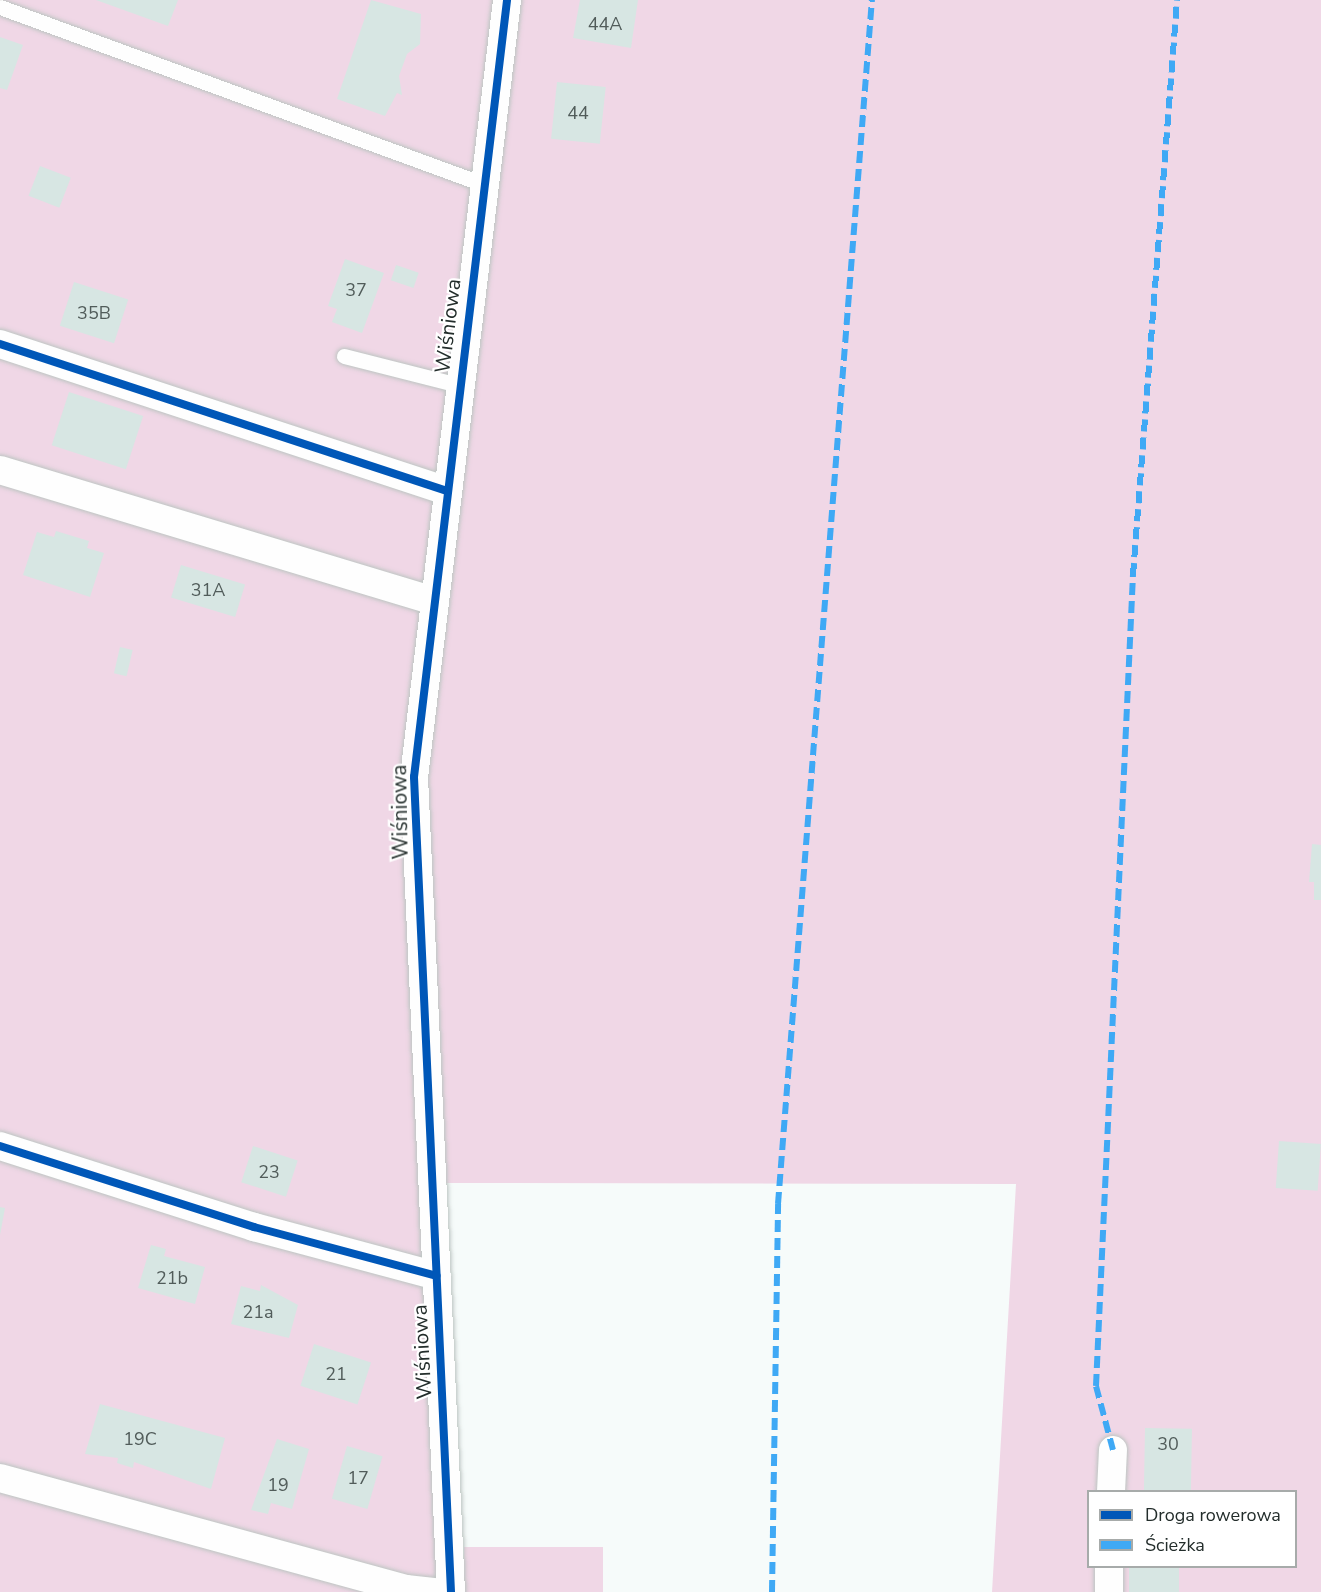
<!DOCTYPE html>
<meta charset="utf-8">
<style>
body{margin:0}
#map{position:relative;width:1321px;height:1592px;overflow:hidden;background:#f6fbfa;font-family:"Nunito Sans",sans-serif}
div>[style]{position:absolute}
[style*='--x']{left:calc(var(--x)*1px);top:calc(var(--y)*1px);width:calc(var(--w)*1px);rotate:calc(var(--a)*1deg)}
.green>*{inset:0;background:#f0d7e6;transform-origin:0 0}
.building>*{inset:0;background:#d7e6e3;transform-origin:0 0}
.roads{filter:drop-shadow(0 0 2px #bdc5c2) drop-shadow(0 0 2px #bdc5c2)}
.lane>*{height:15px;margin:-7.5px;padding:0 7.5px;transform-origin:7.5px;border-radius:7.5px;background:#fefefe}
.street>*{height:28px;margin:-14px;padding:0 14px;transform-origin:14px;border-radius:14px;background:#fefefe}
.quiet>*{height:6px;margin-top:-3px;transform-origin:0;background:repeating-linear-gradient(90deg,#3fa9f5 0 12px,transparent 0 18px)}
.cycleway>*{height:8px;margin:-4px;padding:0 4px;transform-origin:4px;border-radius:4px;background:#0057b8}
span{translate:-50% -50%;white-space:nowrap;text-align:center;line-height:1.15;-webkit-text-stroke:4.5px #fff;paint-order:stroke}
.number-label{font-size:18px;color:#515c5a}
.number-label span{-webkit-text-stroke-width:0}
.street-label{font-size:21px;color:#232d2b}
.legend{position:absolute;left:1087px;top:1490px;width:210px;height:78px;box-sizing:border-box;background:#fff;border:2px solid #a7abaa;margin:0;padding:8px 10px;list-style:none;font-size:18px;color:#232d2b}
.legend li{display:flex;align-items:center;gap:12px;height:30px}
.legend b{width:30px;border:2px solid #a7abaa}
</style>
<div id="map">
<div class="green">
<div style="clip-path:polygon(evenodd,0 0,1321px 0,1321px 1592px,992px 1592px,1016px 1184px,441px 1183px,455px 1592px,0 1592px,0 0,1088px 1492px,1296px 1492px,1296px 1566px,1088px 1566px,1088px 1492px)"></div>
<div style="left:464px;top:1547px;width:139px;height:45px"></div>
</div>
<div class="building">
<div style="clip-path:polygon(96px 0,178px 0,168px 26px)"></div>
<div style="clip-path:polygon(371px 0,421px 14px,420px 44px,407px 54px,399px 76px,402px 95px,397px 93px,385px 116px,337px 99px)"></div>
<div style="clip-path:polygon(580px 0,638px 0,631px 48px,573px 38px)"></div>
<div style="clip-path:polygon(0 37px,23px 45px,7px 90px,0 88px)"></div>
<div style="left:557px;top:82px;width:49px;height:57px;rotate:6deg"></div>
<div style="left:40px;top:166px;width:33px;height:32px;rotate:21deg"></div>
<div style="clip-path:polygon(345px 259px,384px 273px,362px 333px,332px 322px,337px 309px,328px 306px)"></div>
<div style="left:396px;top:265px;width:24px;height:16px;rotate:19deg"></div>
<div style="left:74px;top:282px;width:57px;height:46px;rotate:18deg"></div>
<div style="left:69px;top:392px;width:78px;height:56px;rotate:18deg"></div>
<div style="clip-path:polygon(56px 531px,89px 541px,87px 548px,104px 553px,90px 597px,23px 575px,37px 532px,54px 537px)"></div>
<div style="left:181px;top:565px;width:67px;height:34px;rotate:17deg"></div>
<div style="left:120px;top:647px;width:13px;height:27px;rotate:13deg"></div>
<div style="clip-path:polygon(1312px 844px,1321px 845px,1321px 900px,1314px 900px,1314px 882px,1309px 882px)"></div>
<div style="left:1279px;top:1141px;width:42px;height:47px;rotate:4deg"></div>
<div style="left:253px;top:1146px;width:47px;height:38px;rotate:18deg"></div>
<div style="clip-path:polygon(0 1207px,5px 1208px,0 1235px)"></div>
<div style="clip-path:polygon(151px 1245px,166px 1249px,164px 1256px,205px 1267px,195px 1304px,138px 1288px)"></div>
<div style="clip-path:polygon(261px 1285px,298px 1305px,289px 1338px,231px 1324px,241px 1286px,260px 1291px)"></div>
<div style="left:314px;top:1344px;width:60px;height:44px;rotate:18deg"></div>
<div style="clip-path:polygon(100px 1404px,225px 1438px,211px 1489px,134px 1462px,133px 1468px,117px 1463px,118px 1458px,85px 1454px)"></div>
<div style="left:1145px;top:1428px;width:47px;height:64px;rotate:1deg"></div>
<div style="clip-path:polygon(277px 1439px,309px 1449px,292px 1509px,271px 1503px,268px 1514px,251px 1510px)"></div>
<div style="left:347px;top:1446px;width:37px;height:55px;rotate:16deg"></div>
<div style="left:1129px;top:1566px;width:50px;height:26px"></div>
</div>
<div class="roads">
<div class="lane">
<div style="--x:0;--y:7;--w:514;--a:20.13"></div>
<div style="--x:344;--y:356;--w:119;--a:14.2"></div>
</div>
<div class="street">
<div style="--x:0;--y:344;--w:471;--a:18.2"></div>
<div style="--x:0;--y:470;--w:454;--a:16.8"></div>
<div style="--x:0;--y:1146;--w:267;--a:17.7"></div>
<div style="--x:254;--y:1227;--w:189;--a:15"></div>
<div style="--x:0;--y:1478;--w:421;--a:15.3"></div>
<div style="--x:406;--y:1589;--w:30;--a:6"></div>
<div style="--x:1111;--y:1492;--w:42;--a:-87.3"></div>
<div style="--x:451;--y:1592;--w:816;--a:-92.6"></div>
<div style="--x:414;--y:777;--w:783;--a:-83.17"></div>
<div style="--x:1109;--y:1592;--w:26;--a:-90"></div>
</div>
</div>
<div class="quiet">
<div style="--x:1113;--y:1450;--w:66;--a:-104.9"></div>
<div style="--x:1096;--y:1386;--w:812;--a:-87.39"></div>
<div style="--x:1133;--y:575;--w:577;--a:-85.62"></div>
<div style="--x:772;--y:1592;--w:388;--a:-89.1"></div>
<div style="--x:778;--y:1204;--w:1208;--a:-85.54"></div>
</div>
<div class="cycleway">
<div style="--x:0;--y:344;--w:471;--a:18.2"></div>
<div style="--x:0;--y:1146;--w:267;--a:17.7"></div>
<div style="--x:254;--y:1227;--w:189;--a:15"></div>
<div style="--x:451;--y:1592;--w:816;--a:-92.6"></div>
<div style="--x:414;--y:777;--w:783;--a:-83.17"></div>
</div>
<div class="number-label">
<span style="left:605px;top:24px">44A</span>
<span style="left:578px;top:113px">44</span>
<span style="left:356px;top:290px">37</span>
<span style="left:94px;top:313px">35B</span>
<span style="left:208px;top:590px">31A</span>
<span style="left:269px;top:1172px">23</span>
<span style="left:172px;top:1278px">21b</span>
<span style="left:258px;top:1312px">21a</span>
<span style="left:336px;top:1374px">21</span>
<span style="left:140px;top:1439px">19C</span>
<span style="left:1168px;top:1444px">30</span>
<span style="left:358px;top:1478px">17</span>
<span style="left:278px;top:1485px">19</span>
</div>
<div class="street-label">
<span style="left:448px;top:326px;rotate:-83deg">Wiśniowa</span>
<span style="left:400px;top:812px;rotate:-91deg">Wiśniowa</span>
<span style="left:422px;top:1352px;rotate:-93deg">Wiśniowa</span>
</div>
<ul class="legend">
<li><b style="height:8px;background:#0057b8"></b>Droga rowerowa</li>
<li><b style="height:8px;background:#3fa9f5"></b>Ścieżka</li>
</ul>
</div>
